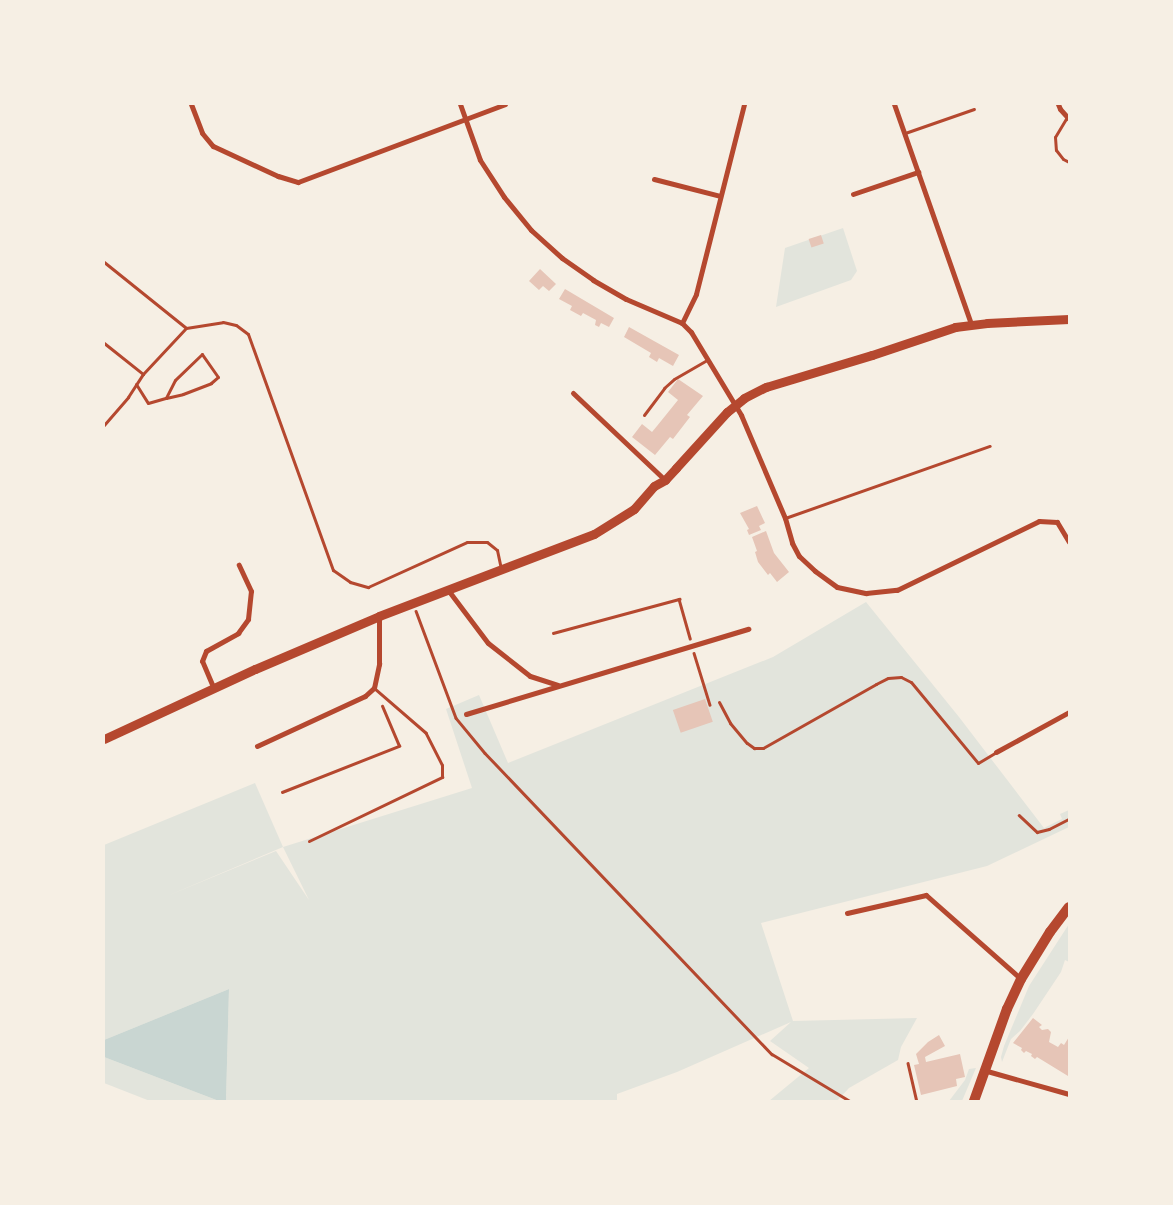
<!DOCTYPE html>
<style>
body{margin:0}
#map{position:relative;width:1173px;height:1205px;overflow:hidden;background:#f6efe4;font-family:Lato,sans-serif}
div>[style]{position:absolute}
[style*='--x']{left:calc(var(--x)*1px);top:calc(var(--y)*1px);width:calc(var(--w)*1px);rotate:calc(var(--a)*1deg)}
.green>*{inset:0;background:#e2e4dc}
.water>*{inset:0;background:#c9d6d2}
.building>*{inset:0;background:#e6c5b7;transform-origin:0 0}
.path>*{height:2.5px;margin:-1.25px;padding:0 1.25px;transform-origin:1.25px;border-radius:1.25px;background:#b5482f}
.service>*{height:3px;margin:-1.5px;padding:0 1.5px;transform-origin:1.5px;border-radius:1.5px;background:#b5482f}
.minor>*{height:5px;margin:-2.5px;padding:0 2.5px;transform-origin:2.5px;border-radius:2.5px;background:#b5482f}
.tertiary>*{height:9px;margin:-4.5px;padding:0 4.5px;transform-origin:4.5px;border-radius:4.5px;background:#b5482f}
.secondary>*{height:10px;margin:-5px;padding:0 5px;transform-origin:5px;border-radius:5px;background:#b5482f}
span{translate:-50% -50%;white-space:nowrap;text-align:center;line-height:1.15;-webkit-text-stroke:5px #f6efe4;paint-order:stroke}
.frame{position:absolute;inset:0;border:105px solid #f6efe4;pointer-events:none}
</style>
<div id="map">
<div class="green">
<div style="clip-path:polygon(843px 228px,857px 271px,851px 280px,776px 307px,785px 248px)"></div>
<div style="clip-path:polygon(evenodd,866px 602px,959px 717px,1044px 828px,1062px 819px,1060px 814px,1069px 810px,1069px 827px,987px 866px,761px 923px,793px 1021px,917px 1018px,901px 1047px,898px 1060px,849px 1088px,837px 1101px,769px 1101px,809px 1068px,770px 1041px,791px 1022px,677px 1072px,617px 1094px,617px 1101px,226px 1101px,229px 989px,104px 1040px,104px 845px,255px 783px,283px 847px,472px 788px,446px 709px,479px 695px,508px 763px,773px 657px,866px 602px,283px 847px,309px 900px,276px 851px,167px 896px,283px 847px)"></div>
<div style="clip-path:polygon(1069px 924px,1069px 962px,1065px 960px,1061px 972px,1033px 1014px,1020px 1031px,1011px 1039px,1002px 1062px,1001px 1057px,1004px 1046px,1029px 986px)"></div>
<div style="clip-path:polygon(104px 1057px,219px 1101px,150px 1101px,104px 1083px)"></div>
<div style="clip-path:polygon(976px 1068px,962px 1101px,949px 1101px,965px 1080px,969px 1069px)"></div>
</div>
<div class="water">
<div style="clip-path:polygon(229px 989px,226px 1101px,219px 1101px,104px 1057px,104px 1040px)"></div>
</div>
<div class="building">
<div style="left:821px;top:235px;width:9px;height:13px;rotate:72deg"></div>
<div style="clip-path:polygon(540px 269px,556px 284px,549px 291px,543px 286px,539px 290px,529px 281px)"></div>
<div style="clip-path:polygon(565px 289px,614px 318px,609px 327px,601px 323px,599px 327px,595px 325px,596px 320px,583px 313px,581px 316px,570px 310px,572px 306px,559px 299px)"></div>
<div style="clip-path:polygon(629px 327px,679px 355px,673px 366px,659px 358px,657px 362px,649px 357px,651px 353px,624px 337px)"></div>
<div style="clip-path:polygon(678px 379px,703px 396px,687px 415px,690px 417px,673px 439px,670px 437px,655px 455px,632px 437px,642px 424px,652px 432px,657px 426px,678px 400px,668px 392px)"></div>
<div style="clip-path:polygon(757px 506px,765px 523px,759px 526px,761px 530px,749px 535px,747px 530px,749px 529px,740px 513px)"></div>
<div style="clip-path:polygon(766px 531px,774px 553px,789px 572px,777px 582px,770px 573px,768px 575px,758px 562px,755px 552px,757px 551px,752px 537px)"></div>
<div style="left:705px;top:699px;width:24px;height:34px;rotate:71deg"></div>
<div style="clip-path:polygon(1033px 1018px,1042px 1025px,1039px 1027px,1042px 1030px,1048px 1029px,1051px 1032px,1049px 1042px,1058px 1047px,1061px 1043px,1064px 1045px,1069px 1037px,1068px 1076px,1037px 1057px,1035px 1059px,1031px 1056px,1032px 1054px,1026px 1051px,1024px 1053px,1021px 1050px,1022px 1048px,1013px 1043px)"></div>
<div style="clip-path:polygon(939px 1035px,945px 1046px,925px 1057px,926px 1062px,960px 1054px,965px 1077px,956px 1079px,957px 1086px,921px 1095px,914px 1065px,919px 1064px,916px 1054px,928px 1042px)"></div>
</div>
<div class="path">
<div style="--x:416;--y:611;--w:114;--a:69.5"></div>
<div style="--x:456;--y:718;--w:45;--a:50.4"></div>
<div style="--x:485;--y:753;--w:416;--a:46.4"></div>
<div style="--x:772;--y:1054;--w:91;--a:31.1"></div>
<div style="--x:553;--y:633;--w:131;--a:-15.1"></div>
<div style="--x:679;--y:599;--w:41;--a:74.2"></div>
<div style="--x:694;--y:653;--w:54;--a:72.9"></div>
<div style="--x:282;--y:792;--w:126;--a:-21.5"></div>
<div style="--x:399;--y:746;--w:43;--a:-113"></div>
<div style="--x:1019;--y:815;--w:25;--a:43"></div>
<div style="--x:1037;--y:832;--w:12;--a:-14"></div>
<div style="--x:1049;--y:829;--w:22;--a:-27"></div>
<div style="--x:908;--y:1063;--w:39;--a:77"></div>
</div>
<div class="service">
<div style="--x:1067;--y:117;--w:23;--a:121"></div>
<div style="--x:1055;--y:137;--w:13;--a:86"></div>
<div style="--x:1056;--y:150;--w:11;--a:52"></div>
<div style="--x:1063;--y:159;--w:7;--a:27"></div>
<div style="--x:905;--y:133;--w:73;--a:-19.2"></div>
<div style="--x:104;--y:262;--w:105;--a:38.8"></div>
<div style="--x:186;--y:328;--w:37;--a:-9"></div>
<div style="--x:223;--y:322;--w:13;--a:13"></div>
<div style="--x:236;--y:325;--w:15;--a:37"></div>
<div style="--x:248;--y:334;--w:251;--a:70.2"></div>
<div style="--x:333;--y:570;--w:21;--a:35"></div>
<div style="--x:350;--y:582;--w:19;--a:16"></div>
<div style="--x:368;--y:587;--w:109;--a:-24.4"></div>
<div style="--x:467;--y:542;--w:20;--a:0"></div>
<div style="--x:487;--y:542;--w:13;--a:39"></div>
<div style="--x:497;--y:550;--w:19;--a:78"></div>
<div style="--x:104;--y:343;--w:50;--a:38.5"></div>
<div style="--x:136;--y:384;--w:22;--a:58"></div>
<div style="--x:148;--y:403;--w:19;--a:-16"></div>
<div style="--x:166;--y:398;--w:17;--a:-13"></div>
<div style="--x:183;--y:394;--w:30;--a:-21"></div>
<div style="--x:211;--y:383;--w:9;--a:-41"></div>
<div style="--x:218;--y:377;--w:28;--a:-125"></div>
<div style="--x:202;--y:354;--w:37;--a:136"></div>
<div style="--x:175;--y:380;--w:20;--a:117"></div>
<div style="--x:644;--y:415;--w:34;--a:-53"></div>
<div style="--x:664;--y:388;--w:13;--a:-42"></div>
<div style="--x:674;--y:379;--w:38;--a:-30"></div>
<div style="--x:104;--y:425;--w:37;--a:-49"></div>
<div style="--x:128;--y:397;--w:27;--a:-57"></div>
<div style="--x:143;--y:374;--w:62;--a:-47"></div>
<div style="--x:785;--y:518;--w:217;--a:-19.4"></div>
<div style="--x:719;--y:702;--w:24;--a:62"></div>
<div style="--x:730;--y:723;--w:26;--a:50"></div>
<div style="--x:747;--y:743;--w:9;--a:36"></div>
<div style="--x:754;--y:748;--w:9;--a:0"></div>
<div style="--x:763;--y:748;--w:130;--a:-29.5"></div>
<div style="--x:876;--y:684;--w:13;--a:-27"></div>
<div style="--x:888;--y:678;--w:13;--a:-4"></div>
<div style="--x:901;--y:677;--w:11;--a:27"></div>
<div style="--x:911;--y:682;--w:105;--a:50.4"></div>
<div style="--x:978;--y:763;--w:21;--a:-31"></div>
<div style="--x:309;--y:841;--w:148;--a:-25.7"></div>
<div style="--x:442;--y:777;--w:12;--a:-90"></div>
<div style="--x:442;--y:765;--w:36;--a:-117"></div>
<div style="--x:426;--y:733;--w:69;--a:-139.1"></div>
</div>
<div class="minor">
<div style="--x:191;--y:104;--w:31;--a:69"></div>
<div style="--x:202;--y:133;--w:17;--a:50"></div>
<div style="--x:213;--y:146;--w:72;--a:24.8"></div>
<div style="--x:278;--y:176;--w:21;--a:17"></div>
<div style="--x:298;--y:182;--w:221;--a:-20.6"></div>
<div style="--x:460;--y:104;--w:59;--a:70.3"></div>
<div style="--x:480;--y:160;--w:44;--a:57"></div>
<div style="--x:504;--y:197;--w:43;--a:50.7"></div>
<div style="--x:531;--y:230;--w:42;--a:42.1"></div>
<div style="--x:562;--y:258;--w:38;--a:35"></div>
<div style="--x:593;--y:280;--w:38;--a:30"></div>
<div style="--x:626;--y:299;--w:61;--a:23.2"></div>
<div style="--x:682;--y:323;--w:13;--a:45"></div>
<div style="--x:691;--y:332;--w:97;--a:58.9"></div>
<div style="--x:741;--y:415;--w:112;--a:66.9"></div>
<div style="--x:785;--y:518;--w:26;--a:74"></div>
<div style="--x:792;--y:543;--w:15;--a:62"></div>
<div style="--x:799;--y:556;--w:22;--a:43"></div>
<div style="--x:815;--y:571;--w:27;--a:36"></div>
<div style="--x:837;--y:587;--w:30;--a:12"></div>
<div style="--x:866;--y:593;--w:31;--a:-6"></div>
<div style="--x:897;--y:590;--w:158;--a:-25.9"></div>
<div style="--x:1039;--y:521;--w:18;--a:3"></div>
<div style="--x:1057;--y:522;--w:23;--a:59"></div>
<div style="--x:894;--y:104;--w:233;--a:70.7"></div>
<div style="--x:1058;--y:104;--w:5;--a:68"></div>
<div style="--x:1060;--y:109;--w:13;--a:48"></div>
<div style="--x:654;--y:179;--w:68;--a:14.4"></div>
<div style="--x:853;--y:194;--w:69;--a:-18.7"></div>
<div style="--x:682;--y:323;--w:32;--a:-64"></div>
<div style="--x:696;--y:294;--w:196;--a:-75.8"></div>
<div style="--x:573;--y:393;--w:127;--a:43.4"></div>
<div style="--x:448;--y:590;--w:66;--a:53"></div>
<div style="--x:488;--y:643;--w:53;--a:38.2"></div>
<div style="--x:530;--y:676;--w:29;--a:18"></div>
<div style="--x:214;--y:689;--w:30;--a:-113"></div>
<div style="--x:202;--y:661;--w:11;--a:-68"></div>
<div style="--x:206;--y:651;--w:37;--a:-29"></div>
<div style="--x:238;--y:633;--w:17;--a:-54"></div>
<div style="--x:248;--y:619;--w:28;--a:-84"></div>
<div style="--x:251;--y:591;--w:29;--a:-115"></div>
<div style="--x:466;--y:714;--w:295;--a:-16.8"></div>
<div style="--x:257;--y:746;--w:119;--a:-24.8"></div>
<div style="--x:365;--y:696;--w:12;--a:-42"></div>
<div style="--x:374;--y:688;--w:25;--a:-78"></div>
<div style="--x:379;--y:664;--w:48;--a:-90"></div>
<div style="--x:996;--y:752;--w:83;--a:-28.7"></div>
<div style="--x:847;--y:913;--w:81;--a:-12.8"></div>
<div style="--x:926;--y:895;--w:127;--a:41.5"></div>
<div style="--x:987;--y:1071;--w:85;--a:15.7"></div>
</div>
<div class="tertiary">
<div style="--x:104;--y:739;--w:166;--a:-24.9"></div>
<div style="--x:255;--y:669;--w:135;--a:-23.1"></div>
<div style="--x:379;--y:616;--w:230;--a:-20.9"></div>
<div style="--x:594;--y:534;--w:47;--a:-32"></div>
<div style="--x:634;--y:509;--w:30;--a:-49"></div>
<div style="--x:654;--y:486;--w:13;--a:-29"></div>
<div style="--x:665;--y:480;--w:16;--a:-47"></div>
<div style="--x:676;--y:468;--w:76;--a:-47.7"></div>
<div style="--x:727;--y:412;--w:22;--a:-39"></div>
<div style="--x:744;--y:398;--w:25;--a:-27"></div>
<div style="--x:766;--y:387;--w:111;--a:-16.8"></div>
<div style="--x:872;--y:355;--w:88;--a:-18.6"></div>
<div style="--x:955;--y:327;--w:32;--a:-7"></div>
<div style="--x:987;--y:323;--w:82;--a:-2.8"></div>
</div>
<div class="secondary">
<div style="--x:974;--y:1101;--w:98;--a:-70.3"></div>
<div style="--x:1007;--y:1009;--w:33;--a:-65"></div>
<div style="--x:1021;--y:979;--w:55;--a:-58.3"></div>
<div style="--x:1050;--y:932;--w:31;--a:-53"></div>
</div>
<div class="frame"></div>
</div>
